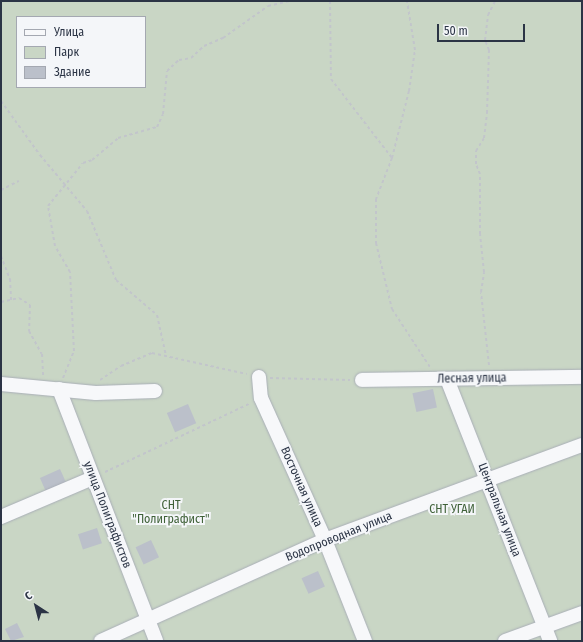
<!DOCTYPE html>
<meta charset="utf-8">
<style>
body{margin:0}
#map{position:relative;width:583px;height:642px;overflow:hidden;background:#e4e7ec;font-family:"Fira Sans Condensed",sans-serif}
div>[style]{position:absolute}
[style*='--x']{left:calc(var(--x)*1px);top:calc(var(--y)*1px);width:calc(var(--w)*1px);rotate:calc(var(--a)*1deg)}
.green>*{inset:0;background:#c9d6c5}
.building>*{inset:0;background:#bbc0ca;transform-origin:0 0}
.path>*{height:2px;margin-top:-1px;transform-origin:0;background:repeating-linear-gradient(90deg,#c2c5cb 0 3px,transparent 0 6px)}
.roads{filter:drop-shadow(0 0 1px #a9aeb7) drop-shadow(0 0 1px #a9aeb7)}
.minor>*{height:14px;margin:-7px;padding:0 7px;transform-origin:7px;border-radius:7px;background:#f7f8fa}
span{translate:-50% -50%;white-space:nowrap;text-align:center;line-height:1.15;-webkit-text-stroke:4px #f4f6f9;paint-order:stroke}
.street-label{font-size:12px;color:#2b3445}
.park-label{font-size:12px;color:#3f6138}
.frame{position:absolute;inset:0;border:2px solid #2b3445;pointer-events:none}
.legend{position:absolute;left:16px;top:16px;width:130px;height:72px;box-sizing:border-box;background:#f4f6f9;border:1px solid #a4a8b1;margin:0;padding:5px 7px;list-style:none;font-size:12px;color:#2b3445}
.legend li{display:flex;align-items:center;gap:8px;height:20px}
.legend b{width:20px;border:1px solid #a4a8b1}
.north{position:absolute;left:16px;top:586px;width:40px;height:40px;-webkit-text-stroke:3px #f4f6f9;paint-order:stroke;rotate:324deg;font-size:11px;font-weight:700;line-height:16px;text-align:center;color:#2b3445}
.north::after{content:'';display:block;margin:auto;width:14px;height:18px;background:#2b3445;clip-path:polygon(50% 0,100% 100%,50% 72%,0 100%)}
.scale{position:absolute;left:437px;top:24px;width:88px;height:18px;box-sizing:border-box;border:2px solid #2b3445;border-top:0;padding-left:5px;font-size:12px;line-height:14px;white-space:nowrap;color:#2b3445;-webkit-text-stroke:3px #f4f6f9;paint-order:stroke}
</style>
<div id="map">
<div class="green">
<div style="clip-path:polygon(evenodd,1px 1px,582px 1px,582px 641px,1px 641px,1px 1px,17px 17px,145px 17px,145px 87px,17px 87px,17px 17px)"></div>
</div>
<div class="building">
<div style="left:433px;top:389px;width:19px;height:21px;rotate:78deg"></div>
<div style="left:188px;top:404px;width:21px;height:23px;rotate:67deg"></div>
<div style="left:60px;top:469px;width:17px;height:22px;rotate:66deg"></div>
<div style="left:97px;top:528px;width:16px;height:20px;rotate:72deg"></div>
<div style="left:151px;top:540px;width:19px;height:17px;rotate:65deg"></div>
<div style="left:318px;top:571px;width:17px;height:18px;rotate:66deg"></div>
<div style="clip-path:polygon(17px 623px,24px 637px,11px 641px,5px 629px)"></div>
</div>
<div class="path">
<div style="--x:330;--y:1;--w:78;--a:89.3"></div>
<div style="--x:331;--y:79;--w:100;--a:52.3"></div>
<div style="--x:392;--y:158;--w:44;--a:111.3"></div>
<div style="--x:376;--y:199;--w:44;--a:90"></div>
<div style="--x:376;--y:243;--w:68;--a:76.4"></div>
<div style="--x:392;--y:309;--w:69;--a:56.8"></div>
<div style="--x:1;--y:101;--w:67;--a:54.2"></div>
<div style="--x:40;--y:155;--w:73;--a:50"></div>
<div style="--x:87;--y:211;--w:75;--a:67.2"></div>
<div style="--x:116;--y:280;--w:54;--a:40.5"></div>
<div style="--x:157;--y:315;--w:42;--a:77.6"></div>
<div style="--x:392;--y:158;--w:69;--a:-75.8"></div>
<div style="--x:409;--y:91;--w:41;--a:-81.7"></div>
<div style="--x:415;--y:50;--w:50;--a:-99.3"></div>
<div style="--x:1;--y:190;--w:20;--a:-27"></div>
<div style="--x:1;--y:256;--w:25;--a:69"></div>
<div style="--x:10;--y:279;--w:21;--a:87"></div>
<div style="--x:1;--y:302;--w:18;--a:-13"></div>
<div style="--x:19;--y:298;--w:13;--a:32"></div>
<div style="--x:30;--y:305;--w:26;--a:92"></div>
<div style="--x:29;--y:331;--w:26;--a:61"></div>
<div style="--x:42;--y:354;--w:22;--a:87"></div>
<div style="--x:489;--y:365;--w:73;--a:-96.3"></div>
<div style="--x:481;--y:292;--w:20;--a:-81"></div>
<div style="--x:484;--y:272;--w:38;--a:-96"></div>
<div style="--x:480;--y:234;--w:60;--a:-90"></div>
<div style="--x:480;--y:174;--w:11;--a:-112"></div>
<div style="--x:476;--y:164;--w:13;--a:-90"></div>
<div style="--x:476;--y:151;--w:15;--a:-58"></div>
<div style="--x:484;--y:138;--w:25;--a:-83"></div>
<div style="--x:487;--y:113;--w:63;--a:-88.2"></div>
<div style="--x:489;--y:50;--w:11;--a:-112"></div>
<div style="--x:485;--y:40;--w:25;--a:-83"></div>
<div style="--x:488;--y:15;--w:16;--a:-63"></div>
<div style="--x:63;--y:378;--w:29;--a:-68"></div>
<div style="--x:74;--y:351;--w:79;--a:-92.9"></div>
<div style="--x:70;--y:272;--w:30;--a:-120"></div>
<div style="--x:55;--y:246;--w:41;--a:-99.9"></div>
<div style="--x:48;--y:206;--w:55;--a:-50.9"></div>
<div style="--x:83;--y:163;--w:9;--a:-18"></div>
<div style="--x:92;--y:160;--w:34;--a:-40"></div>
<div style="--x:118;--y:138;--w:41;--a:-15.8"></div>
<div style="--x:157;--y:127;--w:14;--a:-65"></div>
<div style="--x:163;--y:114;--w:43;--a:-84.7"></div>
<div style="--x:167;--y:71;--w:16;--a:-43"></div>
<div style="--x:179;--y:60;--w:12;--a:-9"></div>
<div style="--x:191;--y:58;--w:18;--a:-43"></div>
<div style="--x:204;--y:46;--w:21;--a:-23"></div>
<div style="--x:223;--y:38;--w:55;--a:-35.4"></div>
<div style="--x:268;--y:6;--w:22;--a:-13"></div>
<div style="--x:270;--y:378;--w:80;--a:1.4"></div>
<div style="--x:100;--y:380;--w:25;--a:-34"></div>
<div style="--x:121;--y:366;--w:34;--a:-23"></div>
<div style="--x:152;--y:353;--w:97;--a:12.5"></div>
<div style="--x:105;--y:472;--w:161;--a:-25.3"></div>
</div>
<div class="roads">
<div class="minor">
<div style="--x:259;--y:377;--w:21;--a:85"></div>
<div style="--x:261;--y:398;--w:156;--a:65.7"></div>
<div style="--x:325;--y:540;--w:109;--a:68.4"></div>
<div style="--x:447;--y:379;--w:282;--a:68.5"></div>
<div style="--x:362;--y:380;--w:220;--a:-0.8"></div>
<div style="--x:1;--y:384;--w:95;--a:5.4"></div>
<div style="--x:96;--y:393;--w:59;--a:-1.9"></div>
<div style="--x:59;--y:389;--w:270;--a:68.9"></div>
<div style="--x:1;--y:517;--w:100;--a:-23"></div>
<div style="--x:101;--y:641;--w:246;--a:-24.3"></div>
<div style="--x:325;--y:540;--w:274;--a:-20.3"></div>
<div style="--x:505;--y:641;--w:82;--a:-20"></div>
</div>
</div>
<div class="street-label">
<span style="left:472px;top:379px;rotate:-1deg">Лесная улица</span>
<span style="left:301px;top:487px;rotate:66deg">Восточная улица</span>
<span style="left:499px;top:510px;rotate:69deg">Центральная улица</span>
<span style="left:107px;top:515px;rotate:69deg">улица Полиграфистов</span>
<span style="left:339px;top:537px;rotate:-22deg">Водопроводная улица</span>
</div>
<div class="park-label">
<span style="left:171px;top:513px">СНТ<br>"Полиграфист"</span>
<span style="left:452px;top:510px">СНТ УГАИ</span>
</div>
<div class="frame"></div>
<ul class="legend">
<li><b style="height:5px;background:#f7f8fa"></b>Улица</li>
<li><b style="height:11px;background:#c9d6c5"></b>Парк</li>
<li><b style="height:11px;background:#bbc0ca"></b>Здание</li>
</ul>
<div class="north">С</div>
<div class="scale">50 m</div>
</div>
